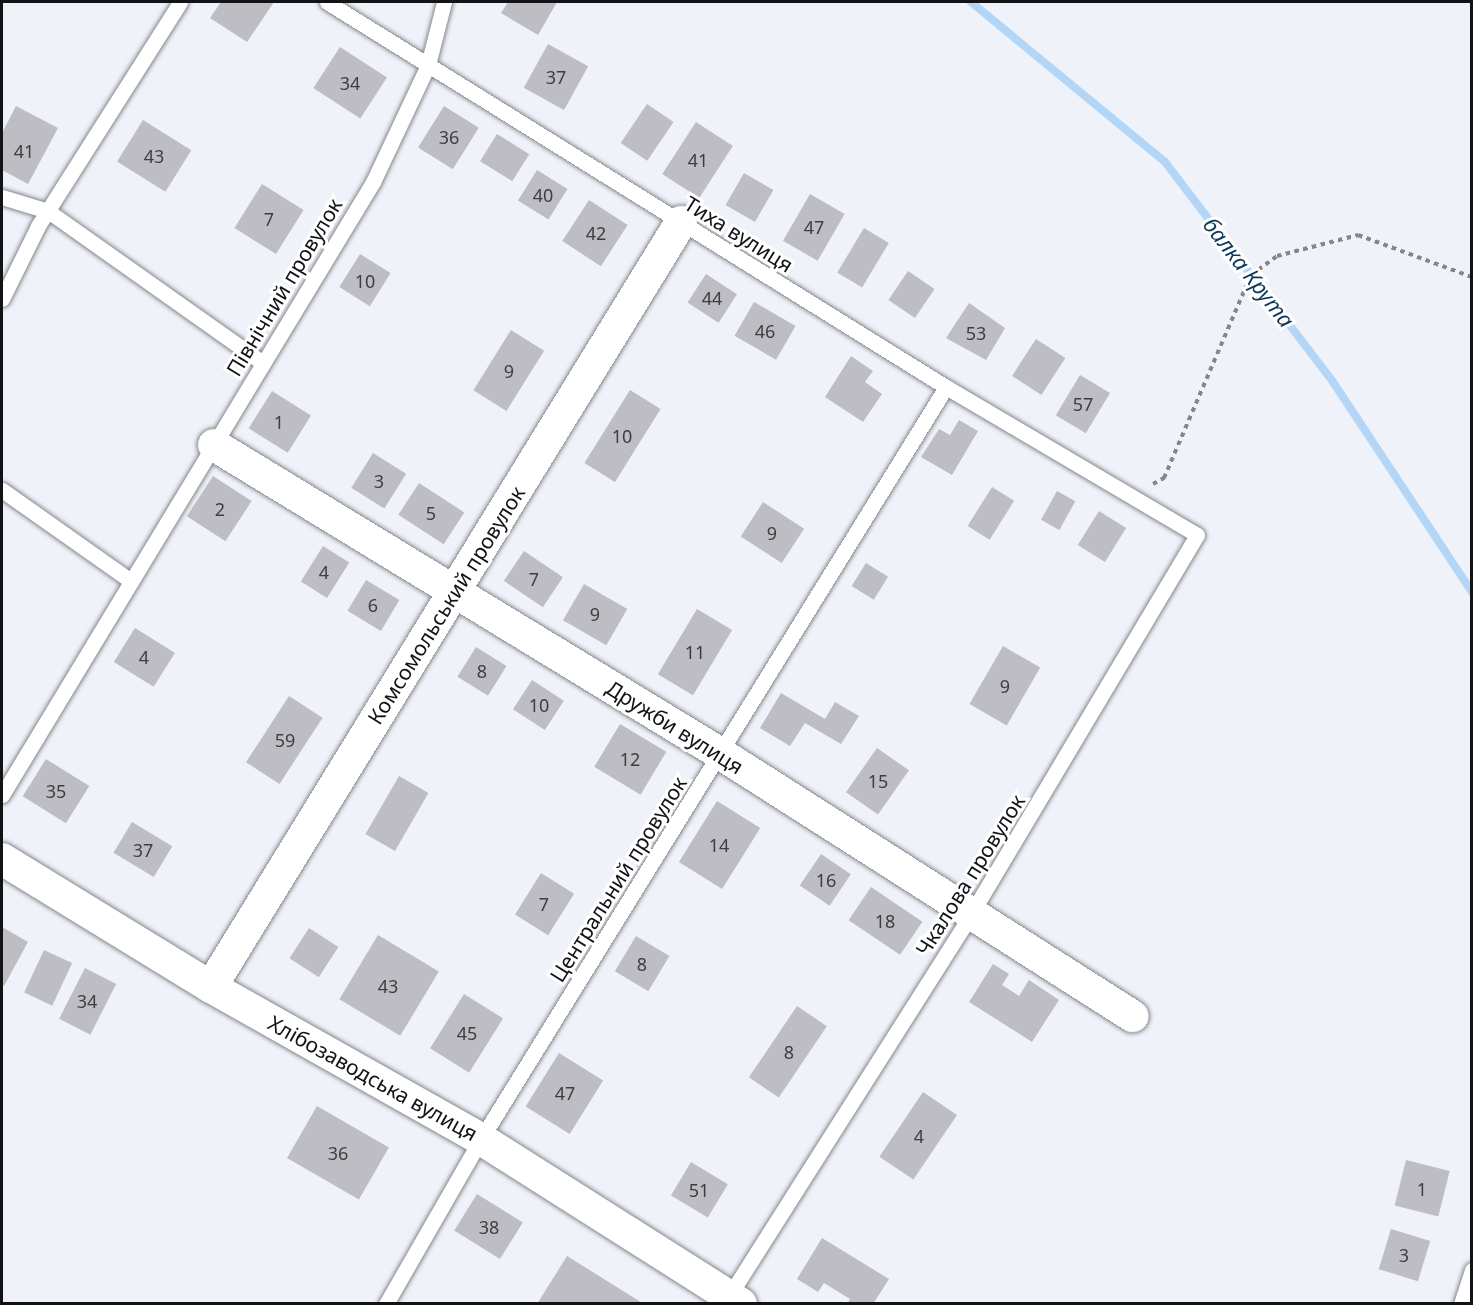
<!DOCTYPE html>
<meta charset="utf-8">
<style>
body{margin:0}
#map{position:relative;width:1473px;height:1305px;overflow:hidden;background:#eff2f9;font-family:"Noto Sans",sans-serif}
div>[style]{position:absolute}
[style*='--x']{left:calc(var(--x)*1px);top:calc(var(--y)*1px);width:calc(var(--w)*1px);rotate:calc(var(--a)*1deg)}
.stream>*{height:8px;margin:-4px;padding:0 4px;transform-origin:4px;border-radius:4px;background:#b3d6f6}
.building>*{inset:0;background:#bebdc4;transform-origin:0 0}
.path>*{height:4px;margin-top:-2px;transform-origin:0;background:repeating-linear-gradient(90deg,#84868a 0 4.5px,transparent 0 9px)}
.roads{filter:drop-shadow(0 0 2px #84878d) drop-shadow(0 0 2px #84878d)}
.service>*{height:15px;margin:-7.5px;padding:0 7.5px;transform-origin:7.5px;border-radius:7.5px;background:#fff}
.minor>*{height:32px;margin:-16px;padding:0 16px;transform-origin:16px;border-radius:16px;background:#fff}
span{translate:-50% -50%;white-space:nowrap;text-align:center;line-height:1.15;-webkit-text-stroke:6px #fff;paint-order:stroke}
.number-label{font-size:18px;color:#3d3e41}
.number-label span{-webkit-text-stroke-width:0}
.street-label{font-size:21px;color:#121315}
.water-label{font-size:22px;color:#0b395a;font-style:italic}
.frame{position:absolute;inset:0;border:3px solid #121315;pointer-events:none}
</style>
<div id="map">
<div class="stream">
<div style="--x:971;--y:2;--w:251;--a:39.5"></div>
<div style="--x:1165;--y:162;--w:277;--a:52.6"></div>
<div style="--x:1333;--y:382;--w:252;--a:56.5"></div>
</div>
<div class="building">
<div style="clip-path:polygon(221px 2px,274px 2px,247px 42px,210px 18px)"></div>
<div style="clip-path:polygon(508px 2px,557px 2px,538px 35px,501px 13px)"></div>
<div style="left:548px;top:44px;width:46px;height:50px;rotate:29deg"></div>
<div style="left:340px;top:47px;width:56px;height:49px;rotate:33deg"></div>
<div style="left:647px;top:104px;width:32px;height:47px;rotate:34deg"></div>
<div style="clip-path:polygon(16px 106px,58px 128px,28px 184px,2px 170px,2px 133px)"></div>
<div style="left:444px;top:106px;width:41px;height:49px;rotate:32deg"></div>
<div style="left:143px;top:120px;width:57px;height:49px;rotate:32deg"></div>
<div style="left:696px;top:122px;width:44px;height:62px;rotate:33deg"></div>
<div style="left:497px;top:134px;width:38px;height:32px;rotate:32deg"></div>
<div style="left:537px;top:170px;width:36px;height:36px;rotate:32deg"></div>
<div style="left:744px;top:173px;width:34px;height:37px;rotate:30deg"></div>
<div style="left:262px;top:184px;width:49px;height:52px;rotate:32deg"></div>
<div style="left:810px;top:194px;width:40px;height:54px;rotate:30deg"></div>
<div style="left:589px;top:200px;width:46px;height:49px;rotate:33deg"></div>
<div style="left:864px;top:228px;width:29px;height:52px;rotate:31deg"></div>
<div style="left:360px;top:254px;width:36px;height:39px;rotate:32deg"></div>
<div style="left:908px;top:271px;width:32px;height:35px;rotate:34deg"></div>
<div style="left:706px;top:274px;width:37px;height:34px;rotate:33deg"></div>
<div style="left:754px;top:302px;width:48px;height:39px;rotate:30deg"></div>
<div style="clip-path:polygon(969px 303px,1005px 328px,986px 360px,946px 338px)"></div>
<div style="left:511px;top:330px;width:39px;height:71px;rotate:32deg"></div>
<div style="left:1036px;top:339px;width:35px;height:44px;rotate:33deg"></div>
<div style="clip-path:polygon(851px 356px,873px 371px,865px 382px,882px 394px,863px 422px,825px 397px)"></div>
<div style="left:1080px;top:375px;width:35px;height:47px;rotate:31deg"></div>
<div style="left:630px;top:390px;width:36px;height:86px;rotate:32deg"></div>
<div style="left:272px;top:391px;width:46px;height:44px;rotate:32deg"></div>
<div style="clip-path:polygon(959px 420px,978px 431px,952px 475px,921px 457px,939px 429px,950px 435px)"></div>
<div style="left:373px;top:453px;width:39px;height:41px;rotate:32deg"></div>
<div style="left:213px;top:476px;width:46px;height:48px;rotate:33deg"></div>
<div style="left:419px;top:483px;width:54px;height:38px;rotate:33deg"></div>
<div style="left:992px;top:487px;width:26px;height:46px;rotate:32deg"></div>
<div style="left:1057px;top:491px;width:21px;height:33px;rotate:29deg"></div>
<div style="left:763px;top:502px;width:49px;height:41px;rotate:33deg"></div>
<div style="left:1099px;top:511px;width:32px;height:40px;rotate:32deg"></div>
<div style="left:323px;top:546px;width:31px;height:42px;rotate:32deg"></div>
<div style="left:524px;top:551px;width:47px;height:36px;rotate:34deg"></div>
<div style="left:866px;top:563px;width:26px;height:27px;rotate:32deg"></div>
<div style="left:366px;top:580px;width:39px;height:36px;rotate:31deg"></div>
<div style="left:584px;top:584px;width:50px;height:42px;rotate:30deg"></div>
<div style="left:697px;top:609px;width:41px;height:76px;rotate:31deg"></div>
<div style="left:135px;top:628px;width:47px;height:40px;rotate:32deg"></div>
<div style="left:1003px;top:646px;width:43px;height:67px;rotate:30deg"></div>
<div style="left:476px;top:647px;width:36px;height:35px;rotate:32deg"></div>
<div style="left:532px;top:680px;width:38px;height:35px;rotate:33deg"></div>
<div style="clip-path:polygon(781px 693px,825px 719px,835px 702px,859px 716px,841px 744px,805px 723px,790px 746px,760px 728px)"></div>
<div style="left:289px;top:696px;width:40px;height:79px;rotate:33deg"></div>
<div style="left:620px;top:724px;width:54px;height:50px;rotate:31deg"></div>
<div style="left:877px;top:748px;width:39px;height:54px;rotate:35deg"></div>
<div style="left:46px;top:759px;width:51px;height:44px;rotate:32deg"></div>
<div style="left:399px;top:776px;width:34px;height:67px;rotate:30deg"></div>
<div style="left:717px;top:801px;width:51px;height:72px;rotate:32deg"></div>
<div style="left:132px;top:822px;width:47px;height:36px;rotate:31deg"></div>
<div style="left:821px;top:854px;width:36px;height:38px;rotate:34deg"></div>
<div style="left:541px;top:873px;width:39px;height:49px;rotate:32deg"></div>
<div style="left:871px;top:887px;width:62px;height:40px;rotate:34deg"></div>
<div style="clip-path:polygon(2px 927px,28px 942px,4px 986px,2px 985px)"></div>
<div style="left:309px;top:928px;width:35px;height:36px;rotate:33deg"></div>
<div style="left:378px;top:935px;width:71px;height:75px;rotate:31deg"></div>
<div style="left:636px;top:936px;width:39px;height:41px;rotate:31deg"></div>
<div style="left:44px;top:950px;width:31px;height:47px;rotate:25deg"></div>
<div style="clip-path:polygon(993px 964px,1009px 974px,1002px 985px,1019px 996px,1029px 980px,1059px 1000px,1032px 1042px,969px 1002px)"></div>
<div style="left:85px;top:968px;width:35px;height:57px;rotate:27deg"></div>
<div style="left:464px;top:994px;width:46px;height:64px;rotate:32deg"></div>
<div style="left:797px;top:1006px;width:36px;height:86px;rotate:34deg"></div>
<div style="left:559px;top:1053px;width:52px;height:63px;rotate:32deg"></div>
<div style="left:923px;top:1092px;width:41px;height:78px;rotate:34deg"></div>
<div style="left:317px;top:1106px;width:83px;height:60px;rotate:30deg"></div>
<div style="left:1406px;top:1160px;width:45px;height:47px;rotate:14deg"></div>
<div style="left:691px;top:1162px;width:43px;height:39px;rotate:31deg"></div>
<div style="left:477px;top:1194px;width:54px;height:43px;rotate:32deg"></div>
<div style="left:1391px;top:1229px;width:41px;height:42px;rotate:17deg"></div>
<div style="clip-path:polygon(822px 1238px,889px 1279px,873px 1304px,847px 1304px,850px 1299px,824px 1283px,818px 1292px,797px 1279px)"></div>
<div style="clip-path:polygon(567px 1256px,644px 1304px,537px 1304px)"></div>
</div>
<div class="path">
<div style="--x:1153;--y:484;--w:13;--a:-29"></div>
<div style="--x:1164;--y:478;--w:221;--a:-66.8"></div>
<div style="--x:1251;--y:275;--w:32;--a:-36"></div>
<div style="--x:1277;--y:256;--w:84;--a:-14.5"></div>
<div style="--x:1358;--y:235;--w:121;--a:20.2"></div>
</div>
<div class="roads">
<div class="service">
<div style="--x:327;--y:2;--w:729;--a:31.88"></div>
<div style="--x:946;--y:387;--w:291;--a:30.5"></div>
<div style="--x:1197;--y:535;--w:440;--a:120.8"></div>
<div style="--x:972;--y:913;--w:454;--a:122.4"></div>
<div style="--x:2;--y:197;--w:48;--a:16.9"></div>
<div style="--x:48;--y:211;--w:263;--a:35.3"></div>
<div style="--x:2;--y:299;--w:81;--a:-63.7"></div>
<div style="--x:38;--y:226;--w:265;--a:-57.6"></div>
<div style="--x:2;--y:490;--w:158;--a:35.2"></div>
<div style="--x:2;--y:795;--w:717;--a:-58.82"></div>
<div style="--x:373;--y:182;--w:129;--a:-64.8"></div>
<div style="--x:428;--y:65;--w:65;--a:-75.7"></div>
<div style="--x:386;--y:1304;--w:190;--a:-60.1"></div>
<div style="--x:481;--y:1139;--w:884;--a:-58.27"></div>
<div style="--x:1461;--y:1304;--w:36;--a:-72"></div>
</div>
<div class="minor">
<div style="--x:214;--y:445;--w:594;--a:31.36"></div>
<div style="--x:721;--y:754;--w:488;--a:32.5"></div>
<div style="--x:2;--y:859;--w:245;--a:31.5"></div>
<div style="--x:211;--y:987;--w:310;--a:29.4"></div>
<div style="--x:481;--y:1139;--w:308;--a:32.4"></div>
<div style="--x:211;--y:987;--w:898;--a:-58.43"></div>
</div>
</div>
<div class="number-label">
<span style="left:556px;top:77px">37</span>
<span style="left:350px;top:83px">34</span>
<span style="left:449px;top:137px">36</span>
<span style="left:24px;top:151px">41</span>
<span style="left:154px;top:156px">43</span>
<span style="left:698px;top:160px">41</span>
<span style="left:543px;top:195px">40</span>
<span style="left:269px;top:219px">7</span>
<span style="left:814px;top:227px">47</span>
<span style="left:596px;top:233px">42</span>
<span style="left:365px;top:281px">10</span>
<span style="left:712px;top:298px">44</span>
<span style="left:765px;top:331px">46</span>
<span style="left:976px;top:333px">53</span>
<span style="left:509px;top:371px">9</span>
<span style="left:1083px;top:404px">57</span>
<span style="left:279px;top:422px">1</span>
<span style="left:622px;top:436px">10</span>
<span style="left:379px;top:481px">3</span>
<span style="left:220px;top:509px">2</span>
<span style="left:431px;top:513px">5</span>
<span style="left:772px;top:533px">9</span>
<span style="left:324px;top:572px">4</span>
<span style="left:534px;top:579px">7</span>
<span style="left:373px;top:605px">6</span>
<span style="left:595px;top:614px">9</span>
<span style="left:695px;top:652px">11</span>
<span style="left:144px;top:657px">4</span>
<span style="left:482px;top:671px">8</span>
<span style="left:1005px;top:686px">9</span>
<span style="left:539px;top:705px">10</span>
<span style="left:285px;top:740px">59</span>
<span style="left:630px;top:759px">12</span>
<span style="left:878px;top:781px">15</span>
<span style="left:56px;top:791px">35</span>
<span style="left:719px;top:845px">14</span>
<span style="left:143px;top:850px">37</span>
<span style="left:826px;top:880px">16</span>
<span style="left:544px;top:904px">7</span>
<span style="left:885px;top:921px">18</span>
<span style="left:642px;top:964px">8</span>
<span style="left:388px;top:986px">43</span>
<span style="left:87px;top:1001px">34</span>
<span style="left:467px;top:1033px">45</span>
<span style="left:789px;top:1052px">8</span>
<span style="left:565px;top:1093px">47</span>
<span style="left:919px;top:1136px">4</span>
<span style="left:338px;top:1153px">36</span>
<span style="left:1422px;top:1189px">1</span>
<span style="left:699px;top:1190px">51</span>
<span style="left:489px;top:1227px">38</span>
<span style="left:1404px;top:1255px">3</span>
</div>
<div class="street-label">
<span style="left:739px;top:234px;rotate:32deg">Тиха вулиця</span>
<span style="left:284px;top:287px;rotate:-59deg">Північний провулок</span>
<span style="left:446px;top:605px;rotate:-58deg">Комсомольський провулок</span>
<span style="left:675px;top:727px;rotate:32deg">Дружби вулиця</span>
<span style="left:970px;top:875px;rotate:-58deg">Чкалова провулок</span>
<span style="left:618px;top:879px;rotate:-58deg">Центральний провулок</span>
<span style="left:373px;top:1078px;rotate:29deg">Хлібозаводська вулиця</span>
</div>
<div class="water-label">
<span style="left:1249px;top:272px;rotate:52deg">балка Крута</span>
</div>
<div class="frame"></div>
</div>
